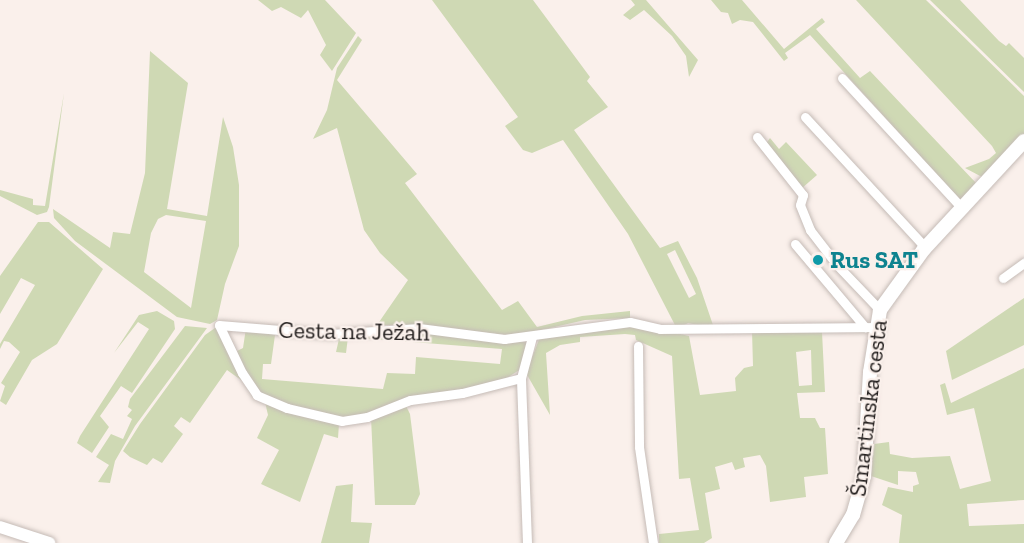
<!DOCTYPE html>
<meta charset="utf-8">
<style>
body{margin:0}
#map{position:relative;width:1024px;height:543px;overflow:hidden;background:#faf0eb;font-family:"Zilla Slab",serif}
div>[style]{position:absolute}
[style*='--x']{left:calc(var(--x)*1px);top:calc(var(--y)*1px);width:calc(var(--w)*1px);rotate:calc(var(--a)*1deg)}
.green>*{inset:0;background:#cfd9b4}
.roads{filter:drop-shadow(0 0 2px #c5bbb6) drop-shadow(0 0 2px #c5bbb6)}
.minor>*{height:9px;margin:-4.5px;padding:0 4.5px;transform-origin:4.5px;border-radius:4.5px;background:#fff}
.tertiary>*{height:12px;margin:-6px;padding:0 6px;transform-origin:6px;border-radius:6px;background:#fff}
.secondary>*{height:14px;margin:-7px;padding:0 7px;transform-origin:7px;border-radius:7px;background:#fff}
.dots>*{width:16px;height:16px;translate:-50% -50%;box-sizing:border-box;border:3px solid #faf0eb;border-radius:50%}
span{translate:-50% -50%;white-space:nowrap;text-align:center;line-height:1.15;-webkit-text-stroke:4.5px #faf0eb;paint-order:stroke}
.culture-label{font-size:24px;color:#0d838f;font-weight:700}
.left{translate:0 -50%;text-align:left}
.street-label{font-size:24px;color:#221e1d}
</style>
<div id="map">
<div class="green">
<div style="clip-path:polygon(258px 0,325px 0,356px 33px,332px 71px,320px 55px,326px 45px,308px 10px,301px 18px,281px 7px,272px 11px)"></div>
<div style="clip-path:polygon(evenodd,432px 0,533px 0,590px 77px,587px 81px,608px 107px,574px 130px,660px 248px,678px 241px,697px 278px,714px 328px,688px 323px,677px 329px,628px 234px,563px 140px,532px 153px,523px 150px,505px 126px,518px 117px,432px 0,675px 250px,696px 294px,689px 298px,667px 254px,675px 250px)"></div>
<div style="clip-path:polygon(631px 0,646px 0,698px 60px,689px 77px,686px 56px,672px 36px,644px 10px,630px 20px,623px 15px,635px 5px)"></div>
<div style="clip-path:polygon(711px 0,742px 0,784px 49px,822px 18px,825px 22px,816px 29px,860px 78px,870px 71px,976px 183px,960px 200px,810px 35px,785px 53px,788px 58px,784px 61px,753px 22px,740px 20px,732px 24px,728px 13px,721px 12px)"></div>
<div style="clip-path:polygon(856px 0,926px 0,1024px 96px,1024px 134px,982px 177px,965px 168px,989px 159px,996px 153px,992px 146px)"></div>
<div style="clip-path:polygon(930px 0,960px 0,999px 41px,1006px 46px,1009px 43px,1024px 58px,1024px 92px)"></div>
<div style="clip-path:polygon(358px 36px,362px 40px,337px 80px,417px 174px,405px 183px,502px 310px,518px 301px,537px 327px,582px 316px,630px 311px,630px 318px,585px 320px,515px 336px,417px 325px,377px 325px,408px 280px,380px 253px,364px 230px,337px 128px,313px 139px,327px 110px,337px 68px)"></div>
<div style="clip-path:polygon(evenodd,150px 51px,188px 83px,167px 209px,207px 216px,223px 117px,233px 147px,239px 185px,239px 246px,225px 284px,217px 320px,210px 324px,177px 317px,75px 241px,54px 218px,53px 209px,110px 248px,113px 232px,130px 234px,145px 173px,150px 51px,166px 215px,206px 221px,191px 308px,144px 272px,151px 233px,158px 219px,166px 215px)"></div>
<div style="clip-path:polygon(64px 93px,49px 207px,47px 212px,37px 215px,0 196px,0 190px,33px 199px,33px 205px,45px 206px)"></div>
<div style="clip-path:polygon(770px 138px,779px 149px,786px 142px,817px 175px,801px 189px,765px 145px)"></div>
<div style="clip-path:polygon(38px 222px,49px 222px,103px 269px,57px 344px,32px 360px,6px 405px,0 401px,5px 386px,1px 383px,20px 352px,9px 342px,4px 341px,0 349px,0 344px,35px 285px,21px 278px,0 314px,0 276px)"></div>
<div style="clip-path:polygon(1024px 298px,1024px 345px,952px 380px,946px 351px)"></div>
<div style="clip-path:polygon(157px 311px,174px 321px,175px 329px,132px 393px,121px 386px,100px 416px,109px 427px,92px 453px,77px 443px,80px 436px,149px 329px,138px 322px,114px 353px,139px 315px)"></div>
<div style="clip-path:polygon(evenodd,640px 325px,689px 336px,700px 395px,736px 391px,735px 378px,744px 368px,753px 366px,752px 331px,822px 332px,825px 392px,797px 393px,800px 418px,815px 418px,820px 428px,825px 428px,828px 474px,804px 477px,806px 497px,770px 502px,766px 466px,760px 455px,743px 458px,745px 467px,735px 470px,732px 462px,715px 467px,720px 489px,705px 493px,712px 538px,704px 543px,659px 543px,659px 534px,699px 530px,690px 478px,679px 479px,672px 356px,636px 340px,635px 335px,625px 334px,580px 337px,580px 342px,560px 345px,546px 353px,550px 415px,526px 373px,540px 337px,640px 325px,811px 350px,812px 385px,799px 386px,796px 352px,811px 350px)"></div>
<div style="clip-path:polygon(185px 326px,207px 328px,135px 426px,115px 461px,110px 483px,98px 482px,109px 465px,96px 457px,111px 434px,123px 439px,132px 419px,127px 416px,132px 410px,128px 407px,130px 399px)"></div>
<div style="clip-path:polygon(215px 328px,222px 332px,241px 380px,227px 370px,190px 423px,181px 417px,174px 426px,183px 434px,162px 463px,153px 458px,147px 465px,130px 457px,123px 451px,140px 424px,205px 335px)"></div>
<div style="clip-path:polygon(246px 328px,275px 335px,271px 364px,263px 364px,262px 379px,383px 389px,387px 373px,415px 374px,416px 357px,500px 364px,502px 349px,348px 337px,346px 353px,336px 352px,339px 339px,335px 334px,386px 329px,527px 342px,521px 369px,507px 378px,351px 419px,285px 406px,264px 396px,245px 372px,237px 351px,243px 348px)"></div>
<div style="clip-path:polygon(1024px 368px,1024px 500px,967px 504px,969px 526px,1024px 524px,1024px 543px,899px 543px,902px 515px,882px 505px,888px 487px,913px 492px,913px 486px,919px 484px,916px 472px,898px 471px,898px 485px,871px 476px,874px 444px,889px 442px,890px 454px,912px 458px,950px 456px,960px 489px,991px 481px,974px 408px,947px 415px,940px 385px,945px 383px,951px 403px)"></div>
<div style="clip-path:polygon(265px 402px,339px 424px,338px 438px,324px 434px,300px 502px,261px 484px,279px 450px,257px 438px,268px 415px)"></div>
<div style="clip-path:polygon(405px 404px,410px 414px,420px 494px,415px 505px,375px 505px,371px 417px)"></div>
<div style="clip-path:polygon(353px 484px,351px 522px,372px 523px,369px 543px,321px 543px,336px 486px)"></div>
</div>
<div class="roads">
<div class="minor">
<div style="--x:842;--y:78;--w:176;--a:47.3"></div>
<div style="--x:805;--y:117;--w:177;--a:47.3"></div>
<div style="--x:757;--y:137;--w:74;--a:51.6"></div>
<div style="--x:803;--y:195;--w:10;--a:107"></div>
<div style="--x:800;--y:205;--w:27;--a:68"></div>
<div style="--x:810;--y:230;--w:44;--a:52.4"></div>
<div style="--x:837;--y:265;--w:62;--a:46.3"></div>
<div style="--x:795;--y:244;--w:109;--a:49.9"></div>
<div style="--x:1003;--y:278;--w:26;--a:-36"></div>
<div style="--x:638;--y:346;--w:101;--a:89.4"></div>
<div style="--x:639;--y:447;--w:97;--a:81.7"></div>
<div style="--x:521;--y:378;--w:61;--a:165.7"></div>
<div style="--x:462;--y:393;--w:52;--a:172.3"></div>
<div style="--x:410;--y:400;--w:46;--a:158.4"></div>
<div style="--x:367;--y:417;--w:25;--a:171"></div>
<div style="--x:342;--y:421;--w:57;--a:-166.7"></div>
<div style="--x:287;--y:408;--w:33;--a:-157"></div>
<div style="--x:257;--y:395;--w:27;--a:-124"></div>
<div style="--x:242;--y:373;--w:53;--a:-115.6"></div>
<div style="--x:219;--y:325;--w:111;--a:4.6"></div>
<div style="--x:330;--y:334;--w:89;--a:-3.9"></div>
<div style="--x:419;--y:328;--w:86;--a:7.4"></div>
<div style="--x:504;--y:339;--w:127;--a:-7.7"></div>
<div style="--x:630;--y:322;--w:31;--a:13"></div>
<div style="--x:660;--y:329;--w:216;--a:-0.5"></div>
<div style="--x:527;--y:543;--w:165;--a:-92.1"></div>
<div style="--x:521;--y:378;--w:42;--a:-75"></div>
</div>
<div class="tertiary">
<div style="--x:0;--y:527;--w:52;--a:18.1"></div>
</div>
<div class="secondary">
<div style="--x:836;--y:543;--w:33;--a:-59"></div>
<div style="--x:853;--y:515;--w:41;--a:-74.2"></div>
<div style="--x:864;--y:476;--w:104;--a:-86.7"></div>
<div style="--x:870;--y:372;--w:63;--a:-80.8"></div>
<div style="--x:880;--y:310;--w:75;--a:-54.2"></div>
<div style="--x:924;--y:249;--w:147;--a:-47.2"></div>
</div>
</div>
<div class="dots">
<div style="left:818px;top:260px;background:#0f9aa8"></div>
</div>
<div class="culture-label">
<span class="left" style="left:830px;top:260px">Rus SAT</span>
</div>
<div class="street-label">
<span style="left:354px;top:331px;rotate:1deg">Cesta na Ježah</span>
<span style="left:868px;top:408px;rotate:-83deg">Šmartinska cesta</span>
</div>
</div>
